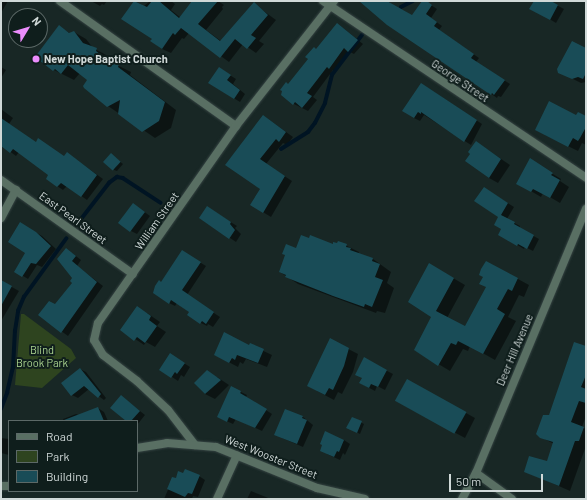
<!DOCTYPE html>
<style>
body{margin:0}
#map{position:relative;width:587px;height:500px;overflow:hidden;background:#182725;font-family:Barlow,sans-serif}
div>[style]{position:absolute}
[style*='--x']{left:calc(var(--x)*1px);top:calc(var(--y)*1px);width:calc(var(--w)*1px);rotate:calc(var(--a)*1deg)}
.green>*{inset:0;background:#2e441f}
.shadow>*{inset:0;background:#0007}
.stream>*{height:3.5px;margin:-1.75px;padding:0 1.75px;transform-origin:1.75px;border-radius:1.75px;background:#001423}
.building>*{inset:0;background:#194c57;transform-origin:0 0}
.roads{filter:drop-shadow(0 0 1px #354342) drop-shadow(0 0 1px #354342)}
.minor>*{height:8px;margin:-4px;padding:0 4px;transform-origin:4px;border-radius:4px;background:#596f63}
.tertiary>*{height:8px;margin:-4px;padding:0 4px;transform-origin:4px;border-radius:4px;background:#596f63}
.dots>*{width:11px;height:11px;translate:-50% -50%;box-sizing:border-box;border:2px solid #0f1e1c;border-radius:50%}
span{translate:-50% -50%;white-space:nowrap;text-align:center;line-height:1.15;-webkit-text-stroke:4px #0f1e1c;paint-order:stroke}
.poi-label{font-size:11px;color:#d0d9d8;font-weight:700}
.left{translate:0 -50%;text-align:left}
.street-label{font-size:11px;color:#d0d9d8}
.park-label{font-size:11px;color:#a9d28f}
.frame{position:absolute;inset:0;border:2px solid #d0d9d8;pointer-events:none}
.legend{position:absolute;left:8px;top:420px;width:130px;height:72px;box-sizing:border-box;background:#0f1e1c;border:1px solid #5c6967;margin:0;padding:5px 7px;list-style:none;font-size:12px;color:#d0d9d8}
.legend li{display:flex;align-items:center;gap:8px;height:20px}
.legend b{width:20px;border:1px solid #5c6967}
.north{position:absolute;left:8px;top:8px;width:40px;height:40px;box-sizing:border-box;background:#0f1e1c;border:1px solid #5c6967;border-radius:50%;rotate:52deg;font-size:11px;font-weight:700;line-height:16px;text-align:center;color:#d0d9d8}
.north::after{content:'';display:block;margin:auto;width:14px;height:18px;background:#eb8dfc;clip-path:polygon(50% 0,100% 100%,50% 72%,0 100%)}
.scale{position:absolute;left:449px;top:474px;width:94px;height:18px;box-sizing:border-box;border:2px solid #d0d9d8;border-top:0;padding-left:5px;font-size:12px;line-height:14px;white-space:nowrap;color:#d0d9d8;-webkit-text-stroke:3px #0f1e1c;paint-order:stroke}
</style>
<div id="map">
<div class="green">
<div style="clip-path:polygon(21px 314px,24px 314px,71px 349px,76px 358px,42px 388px,15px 385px)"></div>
</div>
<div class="shadow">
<div style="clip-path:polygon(1px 1px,8px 1px,1px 13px)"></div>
<div style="clip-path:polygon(91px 1px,107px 1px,104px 5px,102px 4px,100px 6px)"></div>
<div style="clip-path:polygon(135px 1px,144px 6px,150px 1px,171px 1px,175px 4px,171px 10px,181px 18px,193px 1px,218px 1px,224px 5px,222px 7px,223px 9px,206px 30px,221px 41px,254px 4px,276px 20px,259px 41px,264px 44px,256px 53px,243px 44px,229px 62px,189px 33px,184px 39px,182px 38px,171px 53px,162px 49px,152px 41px,153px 39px,123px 19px)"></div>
<div style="clip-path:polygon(360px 1px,390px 1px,390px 3px,402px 12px,403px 10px,412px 16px,423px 1px,425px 1px,437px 9px,431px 18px,442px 26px,439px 30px,479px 58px,476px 62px,510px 84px,501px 97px,498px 96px,497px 98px)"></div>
<div style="clip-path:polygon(535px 1px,549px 1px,564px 9px,556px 23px,531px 8px)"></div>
<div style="clip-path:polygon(59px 27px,71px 34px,74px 32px,86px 39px,93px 48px,108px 56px,107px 59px,113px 63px,131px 72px,130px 75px,176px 110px,171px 128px,155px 138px,108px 106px,89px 80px,80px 73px,74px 80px,54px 70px)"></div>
<div style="clip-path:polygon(343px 28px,363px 44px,354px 54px,350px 52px,335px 71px,333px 70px,313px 97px,317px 100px,308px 111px,294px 104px,283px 95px,288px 85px,316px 50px)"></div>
<div style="clip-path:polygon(586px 48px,586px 82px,581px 83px,559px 72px)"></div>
<div style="clip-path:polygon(1px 67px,6px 70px,1px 78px)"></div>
<div style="clip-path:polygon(225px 72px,236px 79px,233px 84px,245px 94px,240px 102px,209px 83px)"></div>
<div style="clip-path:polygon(428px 88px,482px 124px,471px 145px,424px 115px,420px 121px,414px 118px)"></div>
<div style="clip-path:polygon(1px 109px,13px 118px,9px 124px,36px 143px,65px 157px,67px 153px,103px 179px,87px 200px,67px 186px,63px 190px,57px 186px,49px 175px,19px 152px,16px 156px,1px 145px)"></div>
<div style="clip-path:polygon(264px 116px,293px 137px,287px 145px,283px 143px,266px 164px,292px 181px,271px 217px,251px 205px,261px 189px,226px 164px)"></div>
<div style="clip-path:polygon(577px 116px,586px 117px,586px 145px,582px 143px,578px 151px,545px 135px)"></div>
<div style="clip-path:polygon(476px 142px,510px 165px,498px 183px,489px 178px,471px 154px)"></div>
<div style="clip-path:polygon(113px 156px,123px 164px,117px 171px,114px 170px)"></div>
<div style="clip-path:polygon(530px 160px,561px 179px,560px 181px,569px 187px,560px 203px,543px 193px,541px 197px,517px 183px)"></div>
<div style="clip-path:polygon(490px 192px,514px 207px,507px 219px,520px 226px,519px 228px,539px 239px,533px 251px,525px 247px,524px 249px,499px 234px,502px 229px)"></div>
<div style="clip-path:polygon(139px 208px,150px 216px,137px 234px,131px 231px)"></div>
<div style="clip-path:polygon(213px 211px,237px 226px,235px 228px,241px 234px,236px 242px,200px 218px)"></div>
<div style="clip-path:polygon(21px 224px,42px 236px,56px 249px,42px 267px,37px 265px,28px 279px,15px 271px,26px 253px)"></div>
<div style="clip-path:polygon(339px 242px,359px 252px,358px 254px,373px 259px,391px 272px,387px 283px,394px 288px,385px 313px,377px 311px,376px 313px,298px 284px,280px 272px,297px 249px,338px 244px)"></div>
<div style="clip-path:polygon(72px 253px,81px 260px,77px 266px,103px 286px,68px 336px,39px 315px,56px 305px,73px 282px,73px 278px,58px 259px)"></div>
<div style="clip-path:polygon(188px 255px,206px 266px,187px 295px,220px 317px,213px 327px,208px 324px,207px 326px,201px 323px,189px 314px,190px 312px,177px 303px,175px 306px,169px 303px,162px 283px)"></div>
<div style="clip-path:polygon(441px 271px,465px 285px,447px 318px,465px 328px,487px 287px,484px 277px,518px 279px,529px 285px,524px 297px,519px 295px,508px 317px,516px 321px,495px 360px,470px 346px,468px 351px,463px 349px,450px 371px,415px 350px,432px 317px)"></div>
<div style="clip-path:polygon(1px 281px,19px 291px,1px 321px)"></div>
<div style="clip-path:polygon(147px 313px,160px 322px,157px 326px,166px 332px,155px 347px,146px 342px,144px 345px,122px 330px)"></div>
<div style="clip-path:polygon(331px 340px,358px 354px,353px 372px,342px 394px,338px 392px,334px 400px,317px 391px)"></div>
<div style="clip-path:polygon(251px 345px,272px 355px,267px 367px,246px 359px,243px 364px,240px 362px,238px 367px,215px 355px,250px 347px)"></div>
<div style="clip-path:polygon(586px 347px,586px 416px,582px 427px,586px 429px,586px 446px,570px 491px,525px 471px,548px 462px,554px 444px,541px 437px,549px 416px)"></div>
<div style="clip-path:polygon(176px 358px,190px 367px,184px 377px,181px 375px,178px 381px,172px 377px)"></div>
<div style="clip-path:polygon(364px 359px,393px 374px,385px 390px,377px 386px,375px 391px,360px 383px,363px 378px)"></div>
<div style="clip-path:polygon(80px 369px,86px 372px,106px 398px,104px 400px,89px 389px,78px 398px,72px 395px,62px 383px)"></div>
<div style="clip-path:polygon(217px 377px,229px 385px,215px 399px,205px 394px,195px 383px)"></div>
<div style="clip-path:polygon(241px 392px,247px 395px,246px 397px,272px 414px,262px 431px,236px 419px,233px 424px,224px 420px)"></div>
<div style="clip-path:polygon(121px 396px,145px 415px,137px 425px,137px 421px,128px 421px)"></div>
<div style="clip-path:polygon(405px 406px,466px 413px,475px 418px,465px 438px)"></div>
<div style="clip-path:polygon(98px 408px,104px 412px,108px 421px,64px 421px,63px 419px,76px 414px,79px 415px)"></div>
<div style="clip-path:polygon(286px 410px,303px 417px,313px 425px,303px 447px,282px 438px)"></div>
<div style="clip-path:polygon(352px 418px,364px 424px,360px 434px,350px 429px)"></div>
<div style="clip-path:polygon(1px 438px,9px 439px,9px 455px,1px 453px)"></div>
<div style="clip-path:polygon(344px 440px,350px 444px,345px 455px,343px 453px,340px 460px,327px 454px)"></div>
<div style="clip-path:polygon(199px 476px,205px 480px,198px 497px,193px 496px,192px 499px,164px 499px,173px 478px,176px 479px)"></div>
<div style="clip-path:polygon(251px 491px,266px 497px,270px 499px,247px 499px)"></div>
</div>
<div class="stream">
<div style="--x:401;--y:7;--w:13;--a:-27"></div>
<div style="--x:281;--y:149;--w:32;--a:-32"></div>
<div style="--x:308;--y:132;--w:11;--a:-52"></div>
<div style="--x:315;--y:123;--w:22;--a:-63"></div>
<div style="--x:325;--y:103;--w:29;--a:-76"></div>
<div style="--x:332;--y:75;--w:50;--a:-53.1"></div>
<div style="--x:78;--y:223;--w:51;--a:-52.2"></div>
<div style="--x:109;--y:183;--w:10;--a:-37"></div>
<div style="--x:117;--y:177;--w:6;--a:9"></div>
<div style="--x:123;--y:178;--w:45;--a:33.3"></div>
<div style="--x:1;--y:409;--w:17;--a:-69"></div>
<div style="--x:7;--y:393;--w:26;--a:-77"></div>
<div style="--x:13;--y:368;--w:37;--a:-87"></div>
<div style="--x:15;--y:331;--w:20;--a:-81"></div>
<div style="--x:18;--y:311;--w:15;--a:-67"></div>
<div style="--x:24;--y:297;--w:72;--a:-54.1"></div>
</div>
<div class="building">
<div style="clip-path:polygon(134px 1px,147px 7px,152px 1px,159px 1px,179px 18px,192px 1px,218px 1px,198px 24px,220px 41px,254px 2px,268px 15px,251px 35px,256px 38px,247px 49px,235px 39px,220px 58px,181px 28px,175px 35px,173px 33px,162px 49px,150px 41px,152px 39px,121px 19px)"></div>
<div style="clip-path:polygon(359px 1px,387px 1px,412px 15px,422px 1px,427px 1px,432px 5px,426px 14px,437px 22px,434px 26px,474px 54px,471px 58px,505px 80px,494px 95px,492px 93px,491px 95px,387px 25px)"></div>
<div style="clip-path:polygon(534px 1px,551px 1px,558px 5px,550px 20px,529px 9px)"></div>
<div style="clip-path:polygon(337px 23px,358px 40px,348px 52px,344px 48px,329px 69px,327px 67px,307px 93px,312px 96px,302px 108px,295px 102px,293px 105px,281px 95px,282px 91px,280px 90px,286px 82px,288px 84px,308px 59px,305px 57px,314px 47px,316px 49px)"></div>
<div style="clip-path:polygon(59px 25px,69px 33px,74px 31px,83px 43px,97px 48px,96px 51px,109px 61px,119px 64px,118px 67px,165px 102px,159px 121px,142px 132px,118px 114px,120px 100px,107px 107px,84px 88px,83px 86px,87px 80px,68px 65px,61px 74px,55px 69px,53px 71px,35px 57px)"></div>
<div style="clip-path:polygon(572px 41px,586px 48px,586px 73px,583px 79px,578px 77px,572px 79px,558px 73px,557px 69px)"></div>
<div style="clip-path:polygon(219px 67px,231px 75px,227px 80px,240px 90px,234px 99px,208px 83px)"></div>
<div style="clip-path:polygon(421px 83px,477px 120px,464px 142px,421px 112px,421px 114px,418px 112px,414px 118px,402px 111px)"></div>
<div style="clip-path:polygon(549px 101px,576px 115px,578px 112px,586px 116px,586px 127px,580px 138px,578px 141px,573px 138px,568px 147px,535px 130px)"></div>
<div style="clip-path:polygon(263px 115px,286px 132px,279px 142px,276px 139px,260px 159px,285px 176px,263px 213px,250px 205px,260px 189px,225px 165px)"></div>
<div style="clip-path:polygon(1px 118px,36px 142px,38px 138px,64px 156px,67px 152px,97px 175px,81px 197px,61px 183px,57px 187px,46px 179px,48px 175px,13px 149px,10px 153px,1px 146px)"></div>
<div style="clip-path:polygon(476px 141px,501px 159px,489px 178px,465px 161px,470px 154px,468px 152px)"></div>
<div style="left:111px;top:153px;width:13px;height:12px;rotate:42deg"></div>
<div style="clip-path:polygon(530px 158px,553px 173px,551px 175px,560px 180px,550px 198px,533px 189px,531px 192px,516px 184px)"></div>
<div style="clip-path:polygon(484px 187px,508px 203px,501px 215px,515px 222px,514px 224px,534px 235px,527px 249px,518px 244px,517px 246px,498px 235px,501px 229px,494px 225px,498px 217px,474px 201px)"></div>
<div style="left:133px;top:203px;width:15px;height:25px;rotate:37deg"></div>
<div style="clip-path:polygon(207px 206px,231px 222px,230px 224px,235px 230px,229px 239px,199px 218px)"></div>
<div style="clip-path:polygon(20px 222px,36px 232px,51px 246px,36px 264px,31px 263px,22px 277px,14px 272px,25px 253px,8px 242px)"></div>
<div style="clip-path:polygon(301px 235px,309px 238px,310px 235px,333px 244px,333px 242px,337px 243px,338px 241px,347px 244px,346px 247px,351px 248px,350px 250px,373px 258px,372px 261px,380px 264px,375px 277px,383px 280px,372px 307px,365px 304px,364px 307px,333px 296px,285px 277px,286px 275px,279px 272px,285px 255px,282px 254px,286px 244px,296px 248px)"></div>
<div style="clip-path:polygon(66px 248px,76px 256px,72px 261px,97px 282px,61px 333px,38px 315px,49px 301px,55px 304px,72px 283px,70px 281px,72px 278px,57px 259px)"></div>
<div style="clip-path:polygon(182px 250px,201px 262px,182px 290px,214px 312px,206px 324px,202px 321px,200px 324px,187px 315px,189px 312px,171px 300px,169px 304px,153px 293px,155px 286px,159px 280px,161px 282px)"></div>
<div style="clip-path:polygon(486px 261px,518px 278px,512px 291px,508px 289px,497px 309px,505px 314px,483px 354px,458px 341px,456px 345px,451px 343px,438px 366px,414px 350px,431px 317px,408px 302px,429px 263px,454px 278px,436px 311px,465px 326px,486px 287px,479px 284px,483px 277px,479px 275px,481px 269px)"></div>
<div style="clip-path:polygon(1px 280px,12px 286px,1px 306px)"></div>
<div style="clip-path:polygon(137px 306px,151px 316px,149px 320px,157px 326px,145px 343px,137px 337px,134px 341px,120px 330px)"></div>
<div style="clip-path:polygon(224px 332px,249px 345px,250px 343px,264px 349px,258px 363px,237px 355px,235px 360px,232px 358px,229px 363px,214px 355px)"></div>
<div style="clip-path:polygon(330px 338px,349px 348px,344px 366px,333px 390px,329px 388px,325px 395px,307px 386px)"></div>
<div style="clip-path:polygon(574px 342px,586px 346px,586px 375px,581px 387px,586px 389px,586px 403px,579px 401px,571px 422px,584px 427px,579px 441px,575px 441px,559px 486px,524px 472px,529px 456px,547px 461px,553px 442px,540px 438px,536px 434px,543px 415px,549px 415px)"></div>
<div style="clip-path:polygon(170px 353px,185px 363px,177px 374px,175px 372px,171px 378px,159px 370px)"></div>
<div style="clip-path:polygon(364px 357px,387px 370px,378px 387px,371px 384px,369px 388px,359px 383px,362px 378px,355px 375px)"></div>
<div style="clip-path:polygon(80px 368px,101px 394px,98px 398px,84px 386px,71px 396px,61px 383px)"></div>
<div style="clip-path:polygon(207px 370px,221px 380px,205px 394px,194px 383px)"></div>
<div style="left:407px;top:379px;width:68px;height:25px;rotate:29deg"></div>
<div style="clip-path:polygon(231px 386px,241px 391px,240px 393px,267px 409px,255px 428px,229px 417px,227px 422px,217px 417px)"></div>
<div style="clip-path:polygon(121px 395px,140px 411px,131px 421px,126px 421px,110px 408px)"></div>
<div style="clip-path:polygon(98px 407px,104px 421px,64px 421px,64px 420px)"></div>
<div style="clip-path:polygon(285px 409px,303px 416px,302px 418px,307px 420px,297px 444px,274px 435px)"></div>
<div style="clip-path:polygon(352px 417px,362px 421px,357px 433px,346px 428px)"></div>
<div style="clip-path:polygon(325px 431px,344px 440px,339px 452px,337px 451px,334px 457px,320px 451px,322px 445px,320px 444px)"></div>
<div style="clip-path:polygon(185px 469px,200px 475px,192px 494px,188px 493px,185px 497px,167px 489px,172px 477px,176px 478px,178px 471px,183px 473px)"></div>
</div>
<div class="roads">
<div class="minor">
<div style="--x:60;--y:1;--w:216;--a:35.4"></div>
<div style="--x:323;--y:1;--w:317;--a:33.9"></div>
<div style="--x:1;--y:180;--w:162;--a:35.5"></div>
<div style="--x:1;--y:218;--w:32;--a:-62"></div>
<div style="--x:195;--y:445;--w:44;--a:-127.6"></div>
<div style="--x:168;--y:410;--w:42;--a:-136.9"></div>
<div style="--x:137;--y:381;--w:43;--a:-142.6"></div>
<div style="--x:103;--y:355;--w:17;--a:-121"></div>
<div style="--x:94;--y:340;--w:17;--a:-77"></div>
<div style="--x:98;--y:323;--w:241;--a:-55"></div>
<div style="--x:236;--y:126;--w:159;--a:-51.9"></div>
<div style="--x:217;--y:499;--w:48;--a:-65.6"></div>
</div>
<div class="tertiary">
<div style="--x:137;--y:448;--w:30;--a:-9"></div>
<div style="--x:167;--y:443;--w:49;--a:4.7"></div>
<div style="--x:216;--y:447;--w:109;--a:22.1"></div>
<div style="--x:317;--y:488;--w:49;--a:12.9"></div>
<div style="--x:476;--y:473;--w:44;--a:35.8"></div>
<div style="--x:1;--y:486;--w:8;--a:0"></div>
<div style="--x:462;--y:499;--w:30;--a:-62"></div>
<div style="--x:476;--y:473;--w:286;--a:-67.4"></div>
</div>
</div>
<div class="dots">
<div style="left:36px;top:59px;background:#eb8dfc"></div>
</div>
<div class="poi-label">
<span class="left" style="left:44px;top:59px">New Hope Baptist Church</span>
</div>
<div class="street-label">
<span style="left:460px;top:81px;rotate:34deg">George Street</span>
<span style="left:73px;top:218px;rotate:36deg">East Pearl Street</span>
<span style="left:157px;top:221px;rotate:-55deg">William Street</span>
<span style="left:515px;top:350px;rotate:-67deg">Deer Hill Avenue</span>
<span style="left:271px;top:457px;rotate:22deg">West Wooster Street</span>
</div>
<div class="park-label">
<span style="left:42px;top:357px">Blind<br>Brook Park</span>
</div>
<div class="frame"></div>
<ul class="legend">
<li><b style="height:5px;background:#596f63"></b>Road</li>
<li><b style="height:11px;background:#2e441f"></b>Park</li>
<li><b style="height:11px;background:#194c57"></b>Building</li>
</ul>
<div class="north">N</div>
<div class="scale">50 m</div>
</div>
